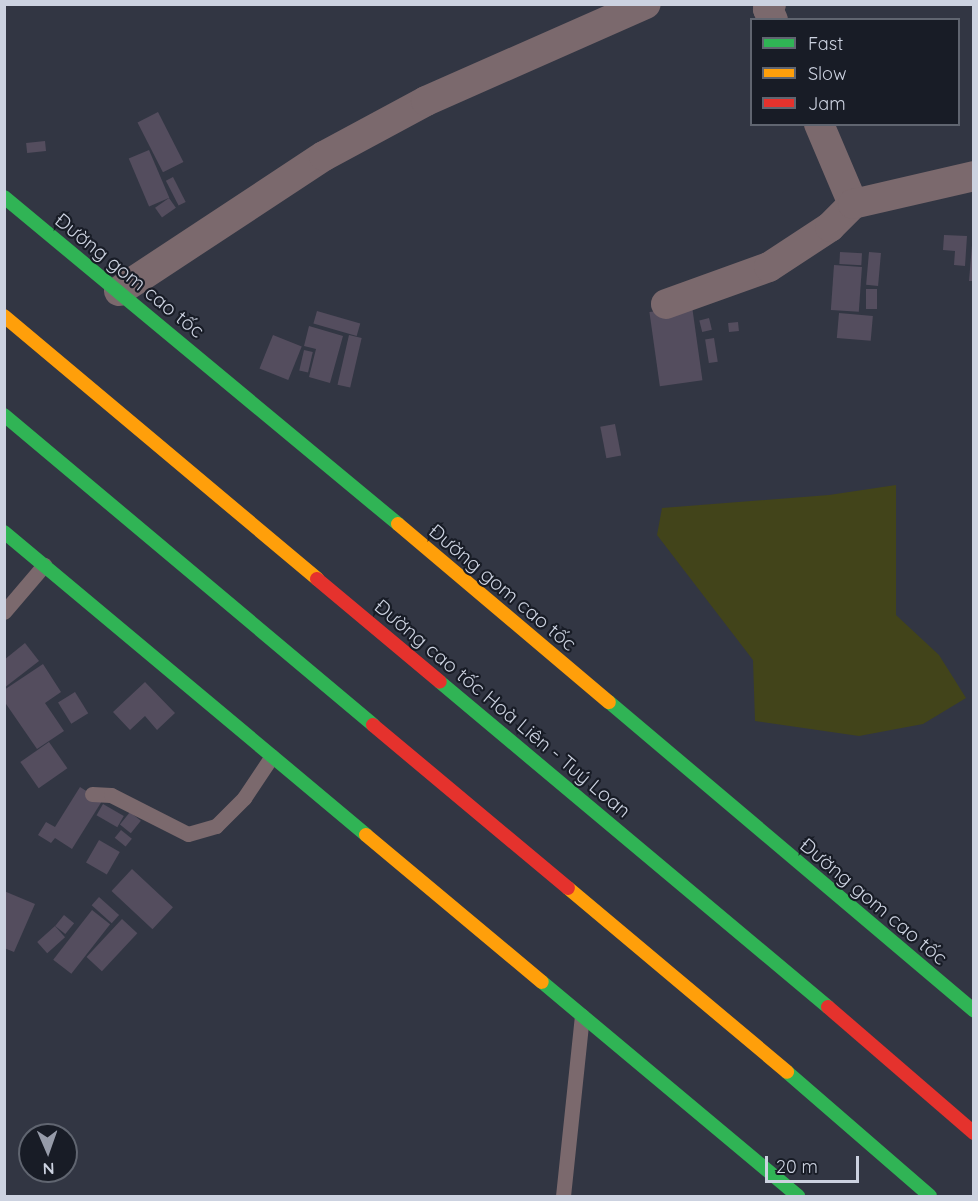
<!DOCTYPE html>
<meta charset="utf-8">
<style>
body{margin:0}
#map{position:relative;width:978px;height:1201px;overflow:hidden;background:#323643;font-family:Quicksand,sans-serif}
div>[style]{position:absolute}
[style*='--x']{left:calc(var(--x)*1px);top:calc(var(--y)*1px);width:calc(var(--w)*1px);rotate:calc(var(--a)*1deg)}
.green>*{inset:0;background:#42441a}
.building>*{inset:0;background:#544d5e;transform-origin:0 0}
.lane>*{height:15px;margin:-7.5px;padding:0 7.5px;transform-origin:7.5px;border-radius:7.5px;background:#7b696d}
.street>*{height:30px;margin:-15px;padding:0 15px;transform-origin:15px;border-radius:15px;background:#7b696d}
.fast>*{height:14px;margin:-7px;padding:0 7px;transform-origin:7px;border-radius:7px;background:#30b455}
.slow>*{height:14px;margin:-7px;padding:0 7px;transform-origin:7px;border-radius:7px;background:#ff9f0a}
.jam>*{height:14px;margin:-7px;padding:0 7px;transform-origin:7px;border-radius:7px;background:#e5322d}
span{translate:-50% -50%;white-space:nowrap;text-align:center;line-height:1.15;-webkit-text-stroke:4.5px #181c26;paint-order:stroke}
.street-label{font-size:20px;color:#ccd2e0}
.frame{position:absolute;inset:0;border:6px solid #ccd2e0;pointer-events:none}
.legend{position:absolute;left:750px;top:18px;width:210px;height:108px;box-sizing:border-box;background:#181c26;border:2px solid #606570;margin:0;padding:8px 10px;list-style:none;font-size:18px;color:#ccd2e0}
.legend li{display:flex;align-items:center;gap:12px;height:30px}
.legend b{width:30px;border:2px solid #606570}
.north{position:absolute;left:18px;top:1123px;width:60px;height:60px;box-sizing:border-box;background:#181c26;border:2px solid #606570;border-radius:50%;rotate:178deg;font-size:16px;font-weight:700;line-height:24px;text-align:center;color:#ccd2e0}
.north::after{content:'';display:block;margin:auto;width:21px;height:27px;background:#969ba9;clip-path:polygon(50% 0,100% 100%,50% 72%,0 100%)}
.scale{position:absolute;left:765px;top:1156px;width:94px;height:27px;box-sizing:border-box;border:3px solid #ccd2e0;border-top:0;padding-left:8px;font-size:18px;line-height:21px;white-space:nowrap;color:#ccd2e0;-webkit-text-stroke:4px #181c26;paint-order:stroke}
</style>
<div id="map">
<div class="green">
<div style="clip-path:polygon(896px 485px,896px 615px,939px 655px,966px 698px,923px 724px,859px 736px,755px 721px,753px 660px,657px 535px,662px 508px,829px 495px)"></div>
</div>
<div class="building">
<div style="left:158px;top:112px;width:56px;height:23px;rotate:63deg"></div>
<div style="left:45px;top:141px;width:10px;height:19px;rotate:84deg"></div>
<div style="left:149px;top:150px;width:52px;height:22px;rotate:67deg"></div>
<div style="left:173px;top:177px;width:28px;height:8px;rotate:63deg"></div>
<div style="left:169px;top:198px;width:12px;height:17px;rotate:55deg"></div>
<div style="clip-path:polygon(944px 235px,967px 236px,965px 266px,954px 265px,955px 251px,943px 250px)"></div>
<div style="clip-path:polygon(972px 245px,974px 245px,974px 281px,969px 281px)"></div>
<div style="left:840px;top:252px;width:22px;height:12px;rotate:3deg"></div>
<div style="left:869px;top:252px;width:12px;height:33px;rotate:5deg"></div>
<div style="left:834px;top:265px;width:28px;height:45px;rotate:4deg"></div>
<div style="left:866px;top:289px;width:11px;height:20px"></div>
<div style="left:692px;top:306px;width:75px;height:43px;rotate:82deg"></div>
<div style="left:317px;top:311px;width:45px;height:13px;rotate:16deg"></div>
<div style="left:839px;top:313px;width:34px;height:25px;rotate:5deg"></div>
<div style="left:709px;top:318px;width:12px;height:10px;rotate:76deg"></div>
<div style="left:738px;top:322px;width:9px;height:10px;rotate:84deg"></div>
<div style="clip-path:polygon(309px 326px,343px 336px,330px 383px,309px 377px,316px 349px,304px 346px)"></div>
<div style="left:273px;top:335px;width:31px;height:36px;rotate:22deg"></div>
<div style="left:349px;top:335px;width:13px;height:51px;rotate:13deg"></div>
<div style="left:714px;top:338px;width:24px;height:9px;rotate:81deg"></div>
<div style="left:304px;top:350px;width:9px;height:21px;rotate:13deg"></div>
<div style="left:615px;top:424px;width:32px;height:15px;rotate:79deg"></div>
<div style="clip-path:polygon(25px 643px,39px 661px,4px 688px,4px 660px)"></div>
<div style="clip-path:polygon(43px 664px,61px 692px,45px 703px,64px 731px,37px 749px,4px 701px,4px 690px)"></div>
<div style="clip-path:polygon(145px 682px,175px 713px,157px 730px,145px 716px,130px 730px,113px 712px)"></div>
<div style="left:75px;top:692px;width:25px;height:20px;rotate:58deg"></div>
<div style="left:49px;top:742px;width:32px;height:35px;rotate:55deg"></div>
<div style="clip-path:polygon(80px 787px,102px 801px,72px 849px,55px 838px,51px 843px,38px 835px,46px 822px,55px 827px)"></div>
<div style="left:103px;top:804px;width:24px;height:13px;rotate:30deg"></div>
<div style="left:130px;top:812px;width:14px;height:16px;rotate:39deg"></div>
<div style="left:121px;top:830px;width:14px;height:10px;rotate:39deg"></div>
<div style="left:99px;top:840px;width:24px;height:26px;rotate:30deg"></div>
<div style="left:132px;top:869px;width:56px;height:30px;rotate:43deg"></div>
<div style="clip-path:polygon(4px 891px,35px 904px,14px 952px,4px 948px)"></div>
<div style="left:99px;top:897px;width:27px;height:11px;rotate:42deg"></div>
<div style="left:92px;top:910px;width:23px;height:63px;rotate:38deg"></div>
<div style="left:64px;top:915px;width:13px;height:14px;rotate:39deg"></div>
<div style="left:122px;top:919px;width:21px;height:52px;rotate:43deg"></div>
<div style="left:55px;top:926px;width:15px;height:24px;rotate:48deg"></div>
</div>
<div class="lane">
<div style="--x:4;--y:612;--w:62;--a:-49.6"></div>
<div style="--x:92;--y:794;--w:19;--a:3"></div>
<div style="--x:111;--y:795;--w:86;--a:26.9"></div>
<div style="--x:188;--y:834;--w:29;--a:-16"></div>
<div style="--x:216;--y:826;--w:40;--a:-45"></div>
<div style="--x:244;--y:798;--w:50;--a:-56.3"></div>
<div style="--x:563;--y:1196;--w:181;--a:-84"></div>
</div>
<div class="street">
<div style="--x:771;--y:4;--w:6;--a:121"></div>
<div style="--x:768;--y:9;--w:12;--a:66"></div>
<div style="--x:819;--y:124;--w:87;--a:67"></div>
<div style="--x:119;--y:291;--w:245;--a:-33.4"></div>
<div style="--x:324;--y:156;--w:116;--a:-28.3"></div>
<div style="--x:426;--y:101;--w:240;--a:-23.8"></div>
<div style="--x:666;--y:304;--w:109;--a:-19.8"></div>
<div style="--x:769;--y:267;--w:73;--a:-33.3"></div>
<div style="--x:830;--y:227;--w:33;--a:-45"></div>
<div style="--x:853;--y:204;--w:124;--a:-13"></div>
</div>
<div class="fast">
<div style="--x:4;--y:197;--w:512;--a:39.69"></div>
<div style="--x:4;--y:415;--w:482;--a:40"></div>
<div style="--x:4;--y:532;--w:472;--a:39.9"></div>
<div style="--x:440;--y:682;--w:506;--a:39.95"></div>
<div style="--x:609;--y:702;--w:478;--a:40.2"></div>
<div style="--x:542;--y:982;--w:334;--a:39.9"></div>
<div style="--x:787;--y:1072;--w:189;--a:40.9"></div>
</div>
<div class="slow">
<div style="--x:4;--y:316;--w:409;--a:40"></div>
<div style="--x:398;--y:524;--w:276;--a:40.2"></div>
<div style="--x:366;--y:835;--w:229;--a:39.9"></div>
<div style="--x:568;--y:888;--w:286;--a:40"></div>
</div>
<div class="jam">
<div style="--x:317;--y:579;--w:160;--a:39.9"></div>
<div style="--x:373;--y:725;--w:254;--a:39.9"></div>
<div style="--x:828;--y:1007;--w:193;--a:40.8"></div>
</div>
<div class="street-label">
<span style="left:130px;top:275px;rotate:39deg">Đường gom cao tốc</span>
<span style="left:503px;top:587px;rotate:40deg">Đường gom cao tốc</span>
<span style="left:503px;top:708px;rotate:40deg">Đường cao tốc Hoà Liên - Tuý Loan</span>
<span style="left:874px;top:901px;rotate:40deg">Đường gom cao tốc</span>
</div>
<div class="frame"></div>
<ul class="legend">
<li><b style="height:8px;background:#30b455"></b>Fast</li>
<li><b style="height:8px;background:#ff9f0a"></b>Slow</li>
<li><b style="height:8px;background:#e5322d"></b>Jam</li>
</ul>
<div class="north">N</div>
<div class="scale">20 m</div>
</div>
